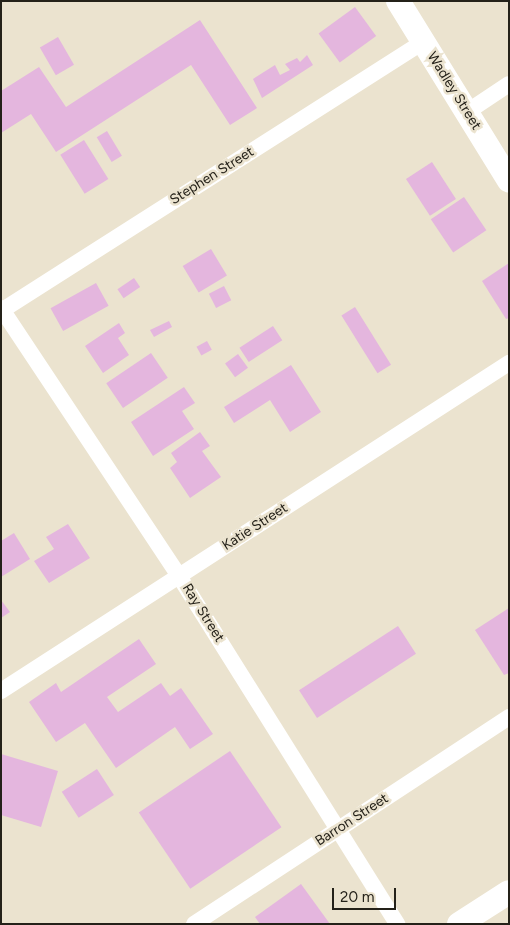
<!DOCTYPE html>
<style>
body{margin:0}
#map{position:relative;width:510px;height:925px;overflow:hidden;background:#ebe3cf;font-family:Figtree,sans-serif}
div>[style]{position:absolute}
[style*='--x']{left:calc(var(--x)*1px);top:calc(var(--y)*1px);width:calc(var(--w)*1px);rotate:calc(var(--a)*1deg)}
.building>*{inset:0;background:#e4b6de;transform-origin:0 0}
.street>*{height:16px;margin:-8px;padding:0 8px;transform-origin:8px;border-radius:8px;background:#fff}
.secondary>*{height:24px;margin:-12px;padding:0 12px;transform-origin:12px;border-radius:12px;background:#fff}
span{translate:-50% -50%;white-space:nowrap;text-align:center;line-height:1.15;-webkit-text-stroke:5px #ebe3cf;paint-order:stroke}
.street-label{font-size:14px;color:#242119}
.frame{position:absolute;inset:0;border:2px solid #242119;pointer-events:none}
.scale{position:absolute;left:332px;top:888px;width:64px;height:22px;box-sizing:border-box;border:2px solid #242119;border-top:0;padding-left:6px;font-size:15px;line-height:18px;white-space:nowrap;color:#242119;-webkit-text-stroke:4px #ebe3cf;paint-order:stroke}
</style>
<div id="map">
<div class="building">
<div style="left:355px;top:7px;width:36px;height:45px;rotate:54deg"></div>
<div style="clip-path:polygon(200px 20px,257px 108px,230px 125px,191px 65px,56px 152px,31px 114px,1px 133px,1px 91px,39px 67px,66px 107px)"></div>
<div style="left:58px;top:37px;width:32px;height:21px;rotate:60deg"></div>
<div style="clip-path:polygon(307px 55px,313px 65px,262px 98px,253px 79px,275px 65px,280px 75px,290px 70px,285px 64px,297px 58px,300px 62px)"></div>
<div style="left:107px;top:131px;width:29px;height:12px;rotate:59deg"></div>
<div style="left:84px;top:140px;width:46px;height:28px;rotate:58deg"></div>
<div style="left:432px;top:162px;width:44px;height:31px;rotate:57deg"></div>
<div style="left:464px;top:197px;width:40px;height:40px;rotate:56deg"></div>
<div style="left:211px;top:249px;width:31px;height:33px;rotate:59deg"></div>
<div style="clip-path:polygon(509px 263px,509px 318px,506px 319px,482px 281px)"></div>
<div style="left:134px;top:278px;width:11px;height:20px;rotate:56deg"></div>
<div style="left:96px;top:283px;width:26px;height:52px;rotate:61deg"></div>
<div style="left:224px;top:286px;width:16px;height:17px;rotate:63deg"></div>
<div style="left:355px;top:307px;width:68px;height:16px;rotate:58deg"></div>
<div style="clip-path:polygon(169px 321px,172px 327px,154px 337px,150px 330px)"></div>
<div style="clip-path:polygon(119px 323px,125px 333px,118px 338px,129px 355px,103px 373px,85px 346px)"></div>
<div style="left:273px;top:326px;width:17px;height:40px;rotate:57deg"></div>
<div style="left:207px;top:341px;width:10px;height:12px;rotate:61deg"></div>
<div style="left:151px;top:353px;width:30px;height:54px;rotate:56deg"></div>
<div style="left:238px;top:354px;width:17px;height:16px;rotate:54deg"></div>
<div style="clip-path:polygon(291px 365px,321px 412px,290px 432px,270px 400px,234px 423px,224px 407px)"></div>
<div style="clip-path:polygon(184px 387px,195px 403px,182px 411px,194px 429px,153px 456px,131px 422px)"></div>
<div style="clip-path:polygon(200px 432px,210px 446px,202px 451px,221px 477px,190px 498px,170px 468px,177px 462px,171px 453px)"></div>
<div style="clip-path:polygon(68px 524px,90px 558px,49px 583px,34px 561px,54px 549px,46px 537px)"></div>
<div style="clip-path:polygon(14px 533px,30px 559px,1px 577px,1px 541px)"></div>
<div style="clip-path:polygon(1px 600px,10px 612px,1px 618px)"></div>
<div style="clip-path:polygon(509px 608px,509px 673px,504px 675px,475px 630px)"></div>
<div style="left:398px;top:626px;width:33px;height:118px;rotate:57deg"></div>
<div style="clip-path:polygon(139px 639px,156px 664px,107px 697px,118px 712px,161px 683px,170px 696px,181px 688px,213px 734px,190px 749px,175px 727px,116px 768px,85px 723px,56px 742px,29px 702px,56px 683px,61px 692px)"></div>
<div style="left:230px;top:751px;width:92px;height:110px;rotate:56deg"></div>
<div style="clip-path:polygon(1px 754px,58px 771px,41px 827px,1px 815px)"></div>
<div style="left:97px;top:769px;width:31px;height:42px;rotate:57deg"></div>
<div style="clip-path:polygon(301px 884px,330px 924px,260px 924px,255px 917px)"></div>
</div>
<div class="street">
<div style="--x:467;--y:112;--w:50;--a:-33.7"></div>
<div style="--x:1;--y:308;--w:322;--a:56.4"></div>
<div style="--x:179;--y:576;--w:411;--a:57.9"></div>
<div style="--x:1;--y:311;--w:500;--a:-32.52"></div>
<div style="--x:1;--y:691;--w:605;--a:-32.85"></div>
<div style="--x:194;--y:924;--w:377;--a:-33.3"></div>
</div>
<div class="secondary">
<div style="--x:398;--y:1;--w:211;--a:58.3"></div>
<div style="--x:459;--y:924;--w:59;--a:-32.6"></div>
</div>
<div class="street-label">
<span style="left:454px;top:91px;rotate:58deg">Wadley Street</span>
<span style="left:212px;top:176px;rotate:-32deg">Stephen Street</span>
<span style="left:255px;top:527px;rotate:-33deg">Katie Street</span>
<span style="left:203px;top:613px;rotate:58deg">Ray Street</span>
<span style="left:352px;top:820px;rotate:-33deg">Barron Street</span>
</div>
<div class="frame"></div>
<div class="scale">20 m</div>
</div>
